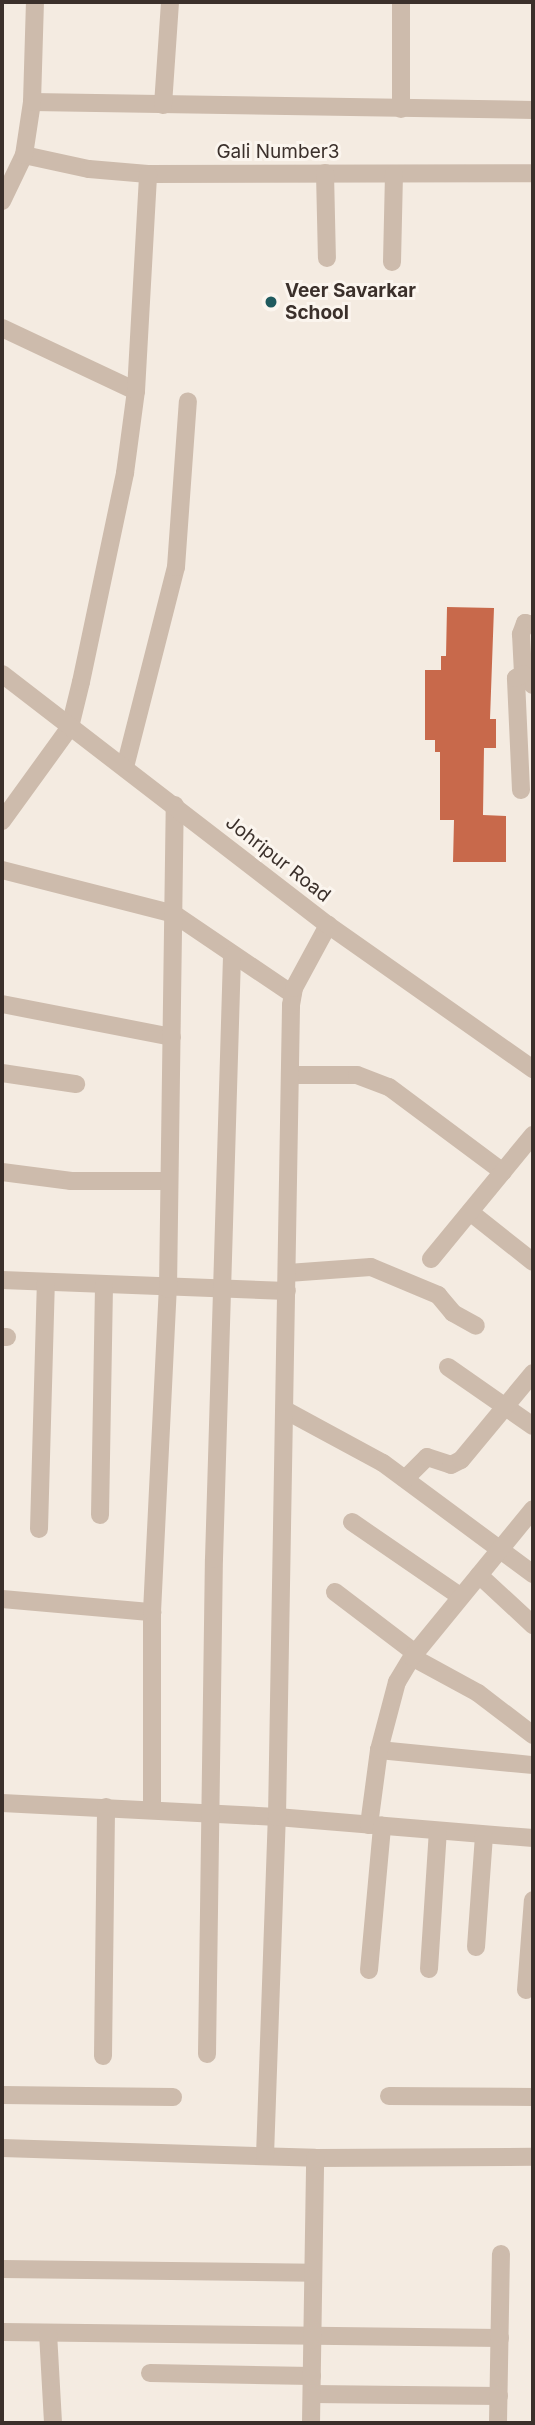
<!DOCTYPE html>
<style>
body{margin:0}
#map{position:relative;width:535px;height:2425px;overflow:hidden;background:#f4ebe1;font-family:Inter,sans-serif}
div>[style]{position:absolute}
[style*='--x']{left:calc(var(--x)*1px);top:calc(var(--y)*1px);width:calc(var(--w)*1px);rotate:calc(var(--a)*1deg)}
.building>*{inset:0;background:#c8694b}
.minor>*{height:18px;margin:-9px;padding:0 9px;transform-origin:9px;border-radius:9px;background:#cdbbac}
.tertiary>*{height:18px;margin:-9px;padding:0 9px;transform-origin:9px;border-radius:9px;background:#cdbbac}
.dots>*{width:19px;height:19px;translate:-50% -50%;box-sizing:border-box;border:4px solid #fbf5ee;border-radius:50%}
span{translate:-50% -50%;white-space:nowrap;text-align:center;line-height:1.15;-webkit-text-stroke:6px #fbf5ee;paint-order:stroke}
.street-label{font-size:19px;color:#3b302b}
.poi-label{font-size:19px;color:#3b302b;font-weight:700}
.left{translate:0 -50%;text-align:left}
.frame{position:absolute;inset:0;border:4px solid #3b302b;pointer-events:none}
</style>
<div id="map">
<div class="building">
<div style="clip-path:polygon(447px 607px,494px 608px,490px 719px,496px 719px,496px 748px,484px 748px,483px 815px,506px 816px,506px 862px,453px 862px,454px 820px,440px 820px,440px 752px,435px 752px,435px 740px,425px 740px,425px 670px,441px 670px,441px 656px,446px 656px)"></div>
</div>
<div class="minor">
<div style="--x:32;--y:102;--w:501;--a:0.91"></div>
<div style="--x:163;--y:105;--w:103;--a:-86.1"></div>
<div style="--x:401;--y:109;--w:107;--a:-90"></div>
<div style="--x:24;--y:155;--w:66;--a:12.2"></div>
<div style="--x:89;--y:169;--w:59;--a:4.8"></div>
<div style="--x:148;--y:174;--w:385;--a:-0.1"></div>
<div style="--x:325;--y:173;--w:85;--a:88.7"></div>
<div style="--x:2;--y:201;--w:51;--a:-64.4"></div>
<div style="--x:24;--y:155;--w:54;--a:-81.4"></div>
<div style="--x:32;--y:102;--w:100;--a:-88.3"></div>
<div style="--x:392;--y:262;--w:88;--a:-88.7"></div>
<div style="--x:2;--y:328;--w:148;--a:25.2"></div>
<div style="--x:533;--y:625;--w:8;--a:-166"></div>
<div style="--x:525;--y:623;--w:12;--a:110"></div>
<div style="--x:521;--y:634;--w:40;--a:87.1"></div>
<div style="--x:523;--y:674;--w:15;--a:48"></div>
<div style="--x:125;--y:767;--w:206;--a:-75.7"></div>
<div style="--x:176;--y:567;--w:166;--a:-85.9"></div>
<div style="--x:521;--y:790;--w:112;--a:-92.6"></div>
<div style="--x:516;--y:678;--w:8;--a:-30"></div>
<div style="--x:2;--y:821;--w:116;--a:-54.1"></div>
<div style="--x:70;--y:727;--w:46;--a:-76.3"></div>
<div style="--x:81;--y:682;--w:214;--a:-78.1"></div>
<div style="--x:125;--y:473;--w:83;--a:-82.4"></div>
<div style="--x:136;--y:391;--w:217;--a:-86.8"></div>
<div style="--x:2;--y:870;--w:178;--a:14.3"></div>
<div style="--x:174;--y:914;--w:143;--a:34.1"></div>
<div style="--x:2;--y:1004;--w:173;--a:11"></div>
<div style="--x:2;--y:1073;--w:75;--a:8.5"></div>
<div style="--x:290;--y:1075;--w:67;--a:0"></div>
<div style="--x:357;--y:1075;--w:34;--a:21"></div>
<div style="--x:389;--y:1087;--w:142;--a:36.7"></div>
<div style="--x:2;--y:1172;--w:70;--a:7.4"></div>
<div style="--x:71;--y:1181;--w:98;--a:0"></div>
<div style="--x:470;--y:1212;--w:80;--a:38.4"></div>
<div style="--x:431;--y:1259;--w:161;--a:-50.6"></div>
<div style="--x:288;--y:1273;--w:83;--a:-4.1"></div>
<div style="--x:371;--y:1267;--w:73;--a:22.7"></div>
<div style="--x:438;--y:1295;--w:23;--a:50"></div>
<div style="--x:453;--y:1313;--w:26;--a:29"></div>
<div style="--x:2;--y:1280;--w:285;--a:2.2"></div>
<div style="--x:2;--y:1337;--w:5;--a:0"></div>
<div style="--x:448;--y:1367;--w:103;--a:34.8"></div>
<div style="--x:285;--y:1410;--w:111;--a:28.4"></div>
<div style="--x:383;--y:1463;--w:187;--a:36.5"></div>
<div style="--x:405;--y:1479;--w:31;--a:-45"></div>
<div style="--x:427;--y:1457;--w:25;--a:18"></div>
<div style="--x:451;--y:1465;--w:11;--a:-27"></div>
<div style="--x:461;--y:1460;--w:113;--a:-50.4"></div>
<div style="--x:100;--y:1515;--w:229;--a:-89"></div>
<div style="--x:352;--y:1522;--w:132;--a:34.5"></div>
<div style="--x:39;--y:1529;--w:246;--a:-88.4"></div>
<div style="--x:479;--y:1575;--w:74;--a:42.8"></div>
<div style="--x:335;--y:1592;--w:101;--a:37.3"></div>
<div style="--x:2;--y:1599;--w:151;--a:5"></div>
<div style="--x:412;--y:1657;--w:75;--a:28.6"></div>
<div style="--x:478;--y:1693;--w:69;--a:37.4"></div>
<div style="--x:379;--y:1750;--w:155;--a:5.6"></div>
<div style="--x:2;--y:1803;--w:275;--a:2.9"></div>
<div style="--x:277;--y:1817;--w:257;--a:4.7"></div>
<div style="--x:152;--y:1809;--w:197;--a:-90"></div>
<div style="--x:152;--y:1612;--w:323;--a:-87.2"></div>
<div style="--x:168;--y:1289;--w:484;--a:-89.2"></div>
<div style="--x:369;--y:1825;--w:76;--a:-82.4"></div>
<div style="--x:379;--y:1750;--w:70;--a:-75.2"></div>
<div style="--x:397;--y:1682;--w:29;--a:-59"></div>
<div style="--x:412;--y:1657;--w:191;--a:-50.7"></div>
<div style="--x:476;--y:1947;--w:112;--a:-85.9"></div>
<div style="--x:429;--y:1969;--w:138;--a:-86.3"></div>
<div style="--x:369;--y:1970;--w:145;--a:-84.8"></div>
<div style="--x:526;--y:1990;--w:90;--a:-85.6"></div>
<div style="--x:207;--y:2054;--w:495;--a:-89.2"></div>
<div style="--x:214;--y:1559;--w:604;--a:-88.29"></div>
<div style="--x:103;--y:2056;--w:249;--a:-89.3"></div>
<div style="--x:2;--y:2095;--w:171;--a:0.7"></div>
<div style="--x:389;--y:2096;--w:144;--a:0.4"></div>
<div style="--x:2;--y:2148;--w:313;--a:1.8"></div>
<div style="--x:315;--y:2158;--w:218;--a:-0.3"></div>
<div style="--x:265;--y:2156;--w:339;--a:-88"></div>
<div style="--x:277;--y:1817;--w:812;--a:-89.01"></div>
<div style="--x:291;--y:1005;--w:17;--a:-80"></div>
<div style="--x:294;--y:988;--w:72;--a:-61.6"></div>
<div style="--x:2;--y:2269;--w:311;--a:0.7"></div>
<div style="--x:2;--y:2332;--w:498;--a:0.7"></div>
<div style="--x:48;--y:2333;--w:90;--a:86.8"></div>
<div style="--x:150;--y:2373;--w:162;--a:1.1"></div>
<div style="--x:312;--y:2394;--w:187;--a:0.6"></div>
<div style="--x:311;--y:2423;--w:265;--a:-89.1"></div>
<div style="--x:498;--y:2423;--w:169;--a:-89"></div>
</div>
<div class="tertiary">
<div style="--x:2;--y:674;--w:411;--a:37.6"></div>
<div style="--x:328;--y:925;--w:251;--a:35.1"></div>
</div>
<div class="dots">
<div style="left:271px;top:302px;background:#1f5a5e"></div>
</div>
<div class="street-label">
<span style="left:278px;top:152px">Gali Number3</span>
<span style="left:278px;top:859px;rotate:38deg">Johripur Road</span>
</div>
<div class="poi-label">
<span class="left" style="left:285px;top:302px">Veer Savarkar<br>School</span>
</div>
<div class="frame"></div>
</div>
